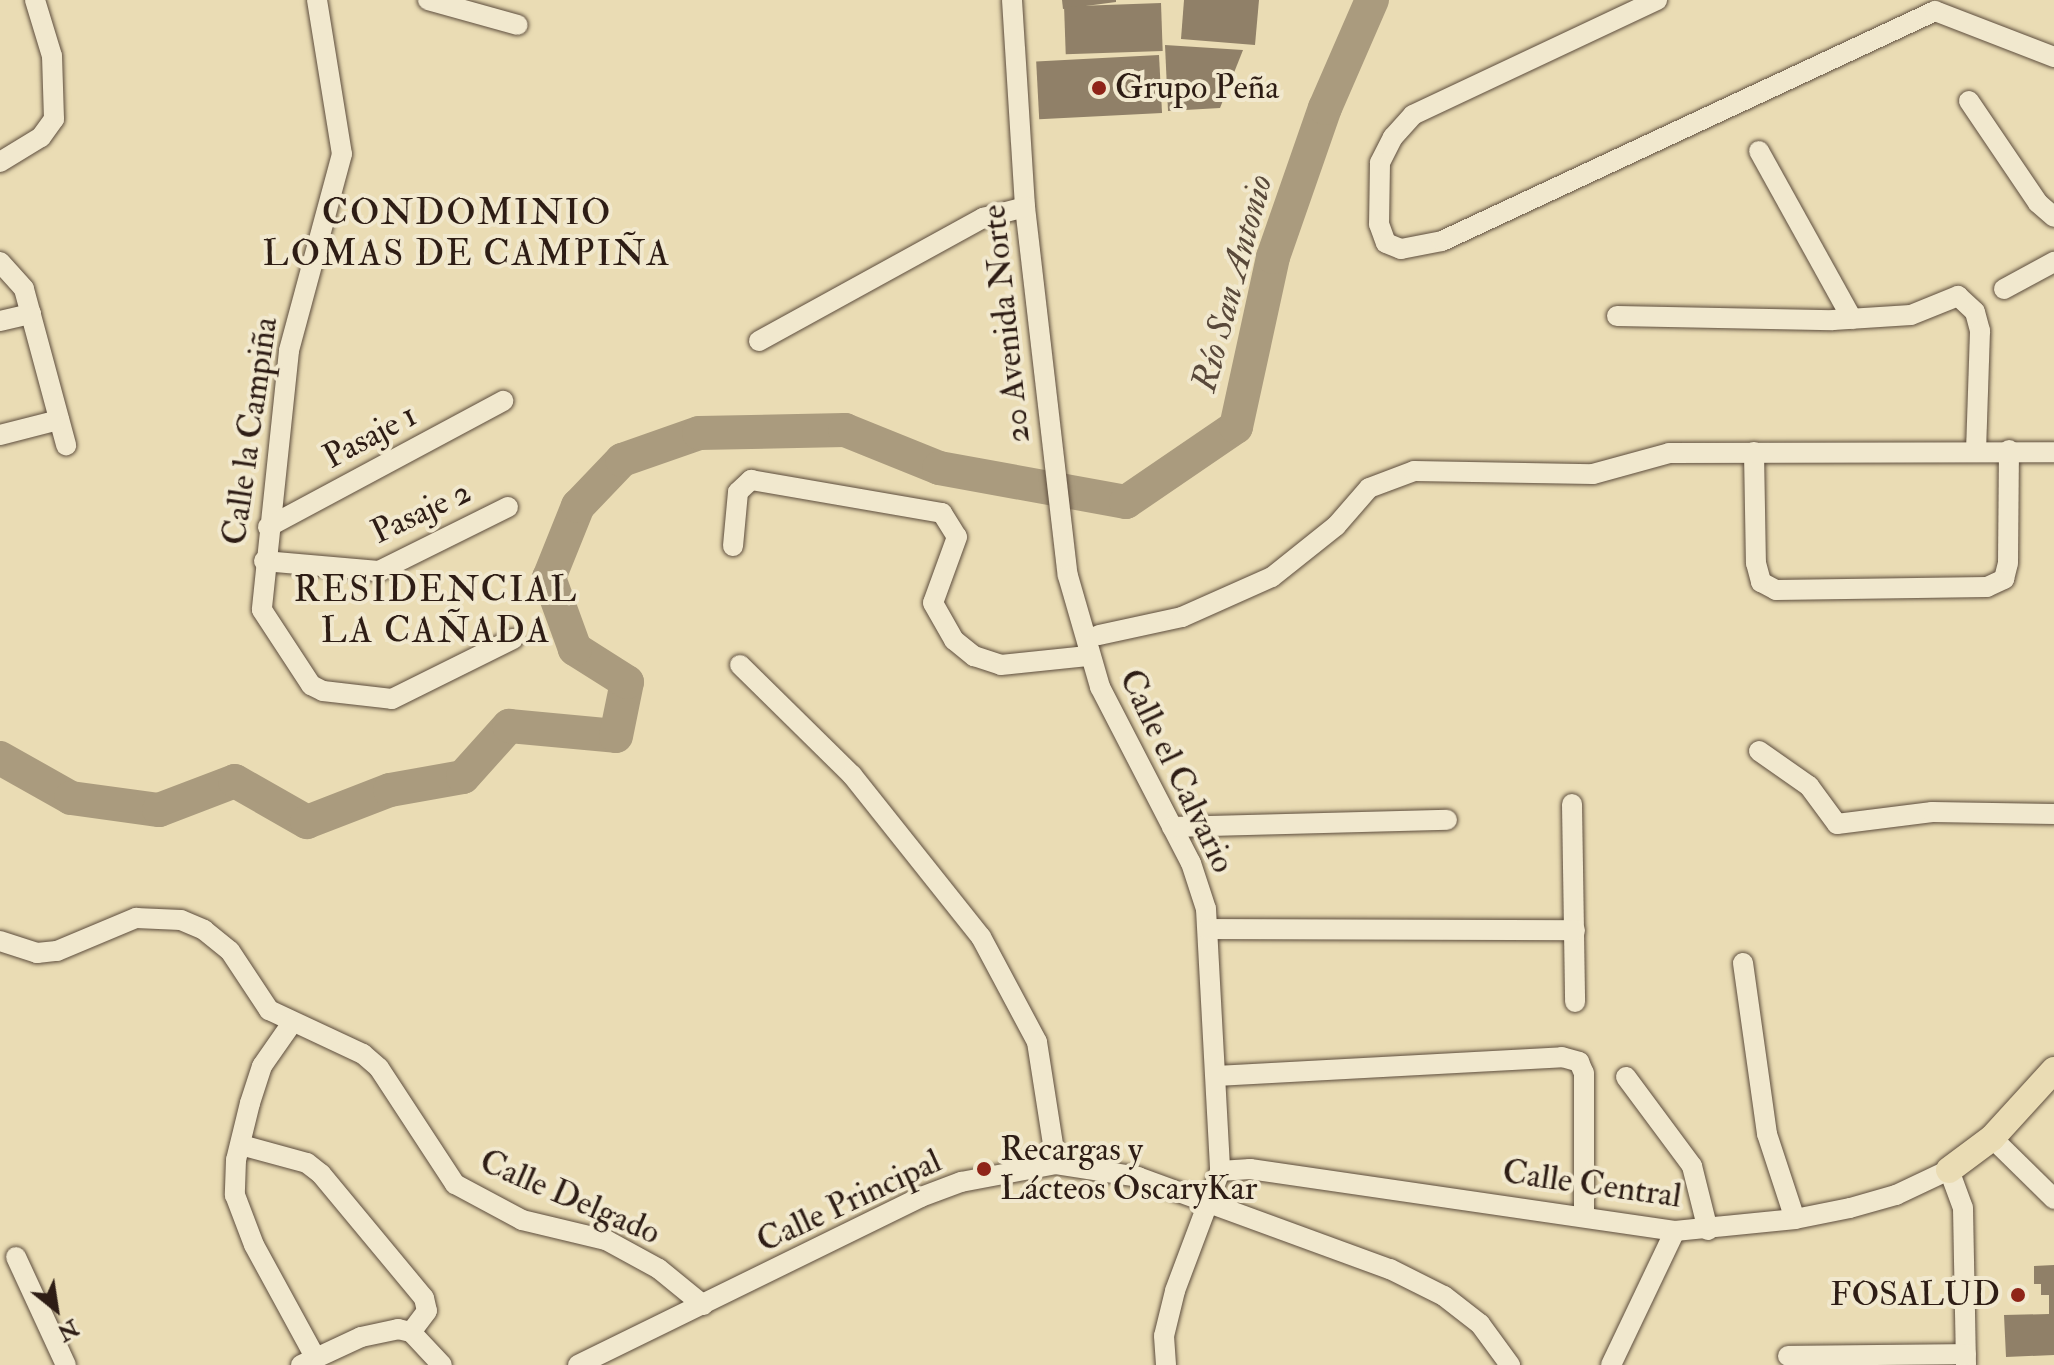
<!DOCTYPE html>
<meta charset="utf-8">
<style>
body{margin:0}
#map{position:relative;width:2054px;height:1365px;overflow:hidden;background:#eadcb4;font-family:"IM FELL Double Pica",serif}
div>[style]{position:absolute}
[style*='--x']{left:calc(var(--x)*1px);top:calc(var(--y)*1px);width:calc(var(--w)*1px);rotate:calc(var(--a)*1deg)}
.river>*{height:34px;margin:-17px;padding:0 17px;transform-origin:17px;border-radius:17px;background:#aa9b7e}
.building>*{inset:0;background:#908068;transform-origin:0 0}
.roads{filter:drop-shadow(0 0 2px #5d4d3d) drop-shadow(0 0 2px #5d4d3d)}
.minor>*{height:20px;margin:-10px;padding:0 10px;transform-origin:10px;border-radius:10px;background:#f1e8ce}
.major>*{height:26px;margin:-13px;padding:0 13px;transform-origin:13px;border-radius:13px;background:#eadcb4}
.dots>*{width:22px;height:22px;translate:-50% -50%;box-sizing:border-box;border:4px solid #f1e8ce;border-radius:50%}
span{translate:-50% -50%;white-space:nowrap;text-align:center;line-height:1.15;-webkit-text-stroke:8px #f1e8ce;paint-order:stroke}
.poi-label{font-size:34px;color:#2e1d15}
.left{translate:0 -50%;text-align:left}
.right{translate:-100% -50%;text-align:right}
.street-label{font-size:34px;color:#2e1d15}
.neighbourhood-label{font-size:36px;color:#2e1d15;letter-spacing:2px}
.water-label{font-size:36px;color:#59493a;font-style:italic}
.north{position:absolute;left:16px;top:1269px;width:80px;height:80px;-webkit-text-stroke:6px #f1e8ce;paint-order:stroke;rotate:150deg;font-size:22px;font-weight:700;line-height:32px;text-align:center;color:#2e1d15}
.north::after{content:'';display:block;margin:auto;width:28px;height:36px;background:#2e1d15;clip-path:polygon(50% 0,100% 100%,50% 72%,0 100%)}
</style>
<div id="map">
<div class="river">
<div style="--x:0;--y:758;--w:81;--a:29.4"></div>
<div style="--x:71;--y:798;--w:89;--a:7.8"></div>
<div style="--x:159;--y:810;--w:81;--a:-20.9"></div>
<div style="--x:235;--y:781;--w:83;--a:29.7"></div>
<div style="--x:307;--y:822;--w:89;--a:-21.1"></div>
<div style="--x:390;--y:790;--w:74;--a:-10.1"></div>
<div style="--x:463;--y:777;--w:69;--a:-48"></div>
<div style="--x:509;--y:726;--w:107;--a:5.3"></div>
<div style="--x:616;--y:736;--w:55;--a:-78.5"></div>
<div style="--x:627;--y:682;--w:62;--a:-147.6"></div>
<div style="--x:575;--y:649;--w:76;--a:-110.1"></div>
<div style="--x:549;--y:578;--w:78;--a:-68.1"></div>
<div style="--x:578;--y:506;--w:64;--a:-46.3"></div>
<div style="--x:622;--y:460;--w:82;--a:-19.3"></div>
<div style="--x:699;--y:433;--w:146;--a:-1.2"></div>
<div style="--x:845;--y:430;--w:101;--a:22"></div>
<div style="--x:939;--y:468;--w:190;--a:10.3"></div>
<div style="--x:1126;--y:502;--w:133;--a:-34.3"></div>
<div style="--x:1236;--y:427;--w:174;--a:-77.7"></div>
<div style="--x:1273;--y:257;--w:158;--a:-70.8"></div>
<div style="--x:1325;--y:108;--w:118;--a:-66.5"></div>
</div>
<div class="building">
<div style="clip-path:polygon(1062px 0,1116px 0,1116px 2px,1063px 9px)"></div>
<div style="clip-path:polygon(1184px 0,1259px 0,1255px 45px,1181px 39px)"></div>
<div style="left:1161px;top:3px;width:48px;height:97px;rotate:88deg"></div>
<div style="clip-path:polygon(1165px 45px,1243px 50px,1220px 108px,1168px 111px)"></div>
<div style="left:1159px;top:55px;width:58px;height:123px;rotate:87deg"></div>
<div style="clip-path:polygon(2054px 1265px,2054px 1355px,2006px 1357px,2004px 1315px,2049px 1314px,2049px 1295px,2041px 1295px,2041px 1284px,2034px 1284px,2034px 1266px)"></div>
</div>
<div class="roads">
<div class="minor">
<div style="--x:317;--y:0;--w:156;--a:80.8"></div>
<div style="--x:342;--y:154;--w:204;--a:105.1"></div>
<div style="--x:289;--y:351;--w:260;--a:96"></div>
<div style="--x:262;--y:610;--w:90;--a:56.8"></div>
<div style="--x:311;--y:685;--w:13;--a:27"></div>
<div style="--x:323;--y:691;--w:69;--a:6.6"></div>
<div style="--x:392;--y:699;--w:135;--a:-26.4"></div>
<div style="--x:428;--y:0;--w:93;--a:15.5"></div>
<div style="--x:1012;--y:0;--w:207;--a:86.4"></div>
<div style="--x:1025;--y:207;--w:371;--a:83.4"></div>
<div style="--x:1068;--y:576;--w:116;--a:73.9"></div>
<div style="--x:1100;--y:687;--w:198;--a:62.7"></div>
<div style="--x:1191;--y:863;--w:48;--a:71.9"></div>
<div style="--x:1206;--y:909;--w:262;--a:86.9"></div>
<div style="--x:1220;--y:1171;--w:128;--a:110.6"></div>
<div style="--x:1175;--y:1291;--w:46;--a:103.7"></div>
<div style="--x:1164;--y:1336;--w:29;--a:86"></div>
<div style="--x:1657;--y:0;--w:270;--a:154.8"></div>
<div style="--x:1413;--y:115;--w:30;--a:132"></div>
<div style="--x:1393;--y:137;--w:29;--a:117"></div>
<div style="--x:1380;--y:163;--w:61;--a:90.9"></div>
<div style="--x:1379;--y:224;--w:20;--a:70"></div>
<div style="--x:1386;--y:243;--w:16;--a:22"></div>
<div style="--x:1401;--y:249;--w:42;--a:-11"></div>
<div style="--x:1442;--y:241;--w:544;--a:-25.01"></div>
<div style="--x:1935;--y:11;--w:128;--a:21.1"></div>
<div style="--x:1969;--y:101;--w:123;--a:55.9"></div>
<div style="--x:2038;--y:203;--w:21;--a:41"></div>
<div style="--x:1759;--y:151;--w:192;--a:61"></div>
<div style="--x:0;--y:162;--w:48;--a:-31.4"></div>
<div style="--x:41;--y:137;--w:22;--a:-54"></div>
<div style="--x:54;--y:119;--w:63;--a:-91.8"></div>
<div style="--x:52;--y:56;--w:59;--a:-106.9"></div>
<div style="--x:0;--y:262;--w:36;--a:48"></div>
<div style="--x:24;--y:289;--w:162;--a:74.9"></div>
<div style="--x:2004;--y:289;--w:57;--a:-28.4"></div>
<div style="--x:1617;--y:316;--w:216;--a:1.1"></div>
<div style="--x:1833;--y:320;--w:78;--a:-3.7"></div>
<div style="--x:1911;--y:315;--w:51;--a:-22"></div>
<div style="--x:1958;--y:296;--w:23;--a:43"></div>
<div style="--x:1975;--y:312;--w:20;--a:75"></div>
<div style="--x:1980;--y:331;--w:118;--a:91.9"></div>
<div style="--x:0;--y:321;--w:32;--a:-13"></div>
<div style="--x:759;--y:341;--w:256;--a:-28.8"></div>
<div style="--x:983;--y:218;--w:43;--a:-14.7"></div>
<div style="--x:0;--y:435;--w:61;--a:-14.3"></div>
<div style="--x:1754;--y:452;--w:111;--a:89"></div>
<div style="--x:1756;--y:563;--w:20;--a:75"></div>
<div style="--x:1761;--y:582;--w:17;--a:28"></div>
<div style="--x:1776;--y:590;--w:211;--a:-0.8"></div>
<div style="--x:1987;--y:587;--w:19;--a:-25"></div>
<div style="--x:2004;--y:579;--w:16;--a:-76"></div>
<div style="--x:2008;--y:563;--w:113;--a:-89.5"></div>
<div style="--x:268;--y:527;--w:267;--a:-28.2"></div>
<div style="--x:733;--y:546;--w:54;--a:-84.7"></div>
<div style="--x:738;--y:492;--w:18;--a:-43"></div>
<div style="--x:751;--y:480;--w:194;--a:9.8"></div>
<div style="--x:942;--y:513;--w:28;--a:58"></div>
<div style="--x:957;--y:537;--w:70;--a:110"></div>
<div style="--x:933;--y:603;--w:43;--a:60.4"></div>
<div style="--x:954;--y:640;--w:26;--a:39"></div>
<div style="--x:974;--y:656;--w:28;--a:18"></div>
<div style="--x:1001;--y:665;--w:87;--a:-5.9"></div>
<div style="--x:264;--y:561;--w:115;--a:5"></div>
<div style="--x:379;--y:571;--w:144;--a:-26.4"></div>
<div style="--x:1099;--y:635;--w:85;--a:-12.2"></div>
<div style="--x:1182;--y:617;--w:98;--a:-24"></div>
<div style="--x:1272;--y:577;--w:82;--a:-38.6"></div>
<div style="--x:1336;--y:526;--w:50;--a:-49"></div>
<div style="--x:1369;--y:488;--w:48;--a:-20.7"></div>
<div style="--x:1414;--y:471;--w:179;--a:1"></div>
<div style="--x:1593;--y:474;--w:79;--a:-15.4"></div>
<div style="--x:1669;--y:453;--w:385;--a:-0.1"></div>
<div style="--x:740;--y:665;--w:157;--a:44.5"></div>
<div style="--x:852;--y:775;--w:207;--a:51.5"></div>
<div style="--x:981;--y:937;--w:119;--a:61.9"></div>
<div style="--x:1037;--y:1042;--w:123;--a:81.1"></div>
<div style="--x:1759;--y:751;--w:61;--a:35"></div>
<div style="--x:1809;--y:786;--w:47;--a:53.6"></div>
<div style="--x:1837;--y:824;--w:96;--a:-7.2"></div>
<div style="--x:1932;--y:812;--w:122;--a:0.9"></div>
<div style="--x:1572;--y:804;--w:198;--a:89.1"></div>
<div style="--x:1172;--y:827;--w:275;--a:-1.5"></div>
<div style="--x:1208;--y:929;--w:367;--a:0.2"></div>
<div style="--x:0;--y:941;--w:39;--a:18"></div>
<div style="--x:37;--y:953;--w:20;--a:-6"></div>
<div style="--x:57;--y:951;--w:86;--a:-22.7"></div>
<div style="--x:136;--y:918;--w:45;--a:2.5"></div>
<div style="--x:181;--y:920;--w:25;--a:23"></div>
<div style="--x:204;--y:930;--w:33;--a:39"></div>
<div style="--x:230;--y:951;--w:71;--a:56.5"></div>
<div style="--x:269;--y:1010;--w:104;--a:25.1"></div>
<div style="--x:363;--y:1054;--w:21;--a:41"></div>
<div style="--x:379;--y:1068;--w:139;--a:56.8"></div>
<div style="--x:455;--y:1184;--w:76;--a:28.2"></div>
<div style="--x:522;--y:1220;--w:86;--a:13.4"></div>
<div style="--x:606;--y:1240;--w:60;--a:28.7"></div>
<div style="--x:659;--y:1269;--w:57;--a:39.3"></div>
<div style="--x:1743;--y:963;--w:173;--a:82"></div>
<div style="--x:1767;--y:1134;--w:89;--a:71.8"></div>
<div style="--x:292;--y:1023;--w:52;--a:124.9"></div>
<div style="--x:262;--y:1066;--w:39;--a:108"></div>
<div style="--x:250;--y:1103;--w:59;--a:103.8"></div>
<div style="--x:236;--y:1160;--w:35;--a:92"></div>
<div style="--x:235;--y:1195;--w:53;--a:69.2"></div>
<div style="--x:254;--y:1245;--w:128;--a:61.4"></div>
<div style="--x:1216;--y:1076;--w:347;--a:-3.1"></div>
<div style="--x:1562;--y:1057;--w:18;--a:16"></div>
<div style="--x:1579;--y:1062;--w:12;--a:66"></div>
<div style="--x:1584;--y:1073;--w:142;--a:90"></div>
<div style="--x:1626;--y:1077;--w:111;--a:53.4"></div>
<div style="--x:1692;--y:1166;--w:66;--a:76"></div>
<div style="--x:1992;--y:1138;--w:87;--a:44.5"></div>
<div style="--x:241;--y:1145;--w:68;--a:15.3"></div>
<div style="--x:307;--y:1163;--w:18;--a:38"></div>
<div style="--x:321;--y:1174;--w:161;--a:50.3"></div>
<div style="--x:424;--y:1298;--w:13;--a:77"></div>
<div style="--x:427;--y:1311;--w:26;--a:127"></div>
<div style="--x:1220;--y:1171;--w:30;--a:-4"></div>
<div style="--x:1250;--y:1169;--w:429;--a:8.3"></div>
<div style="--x:1675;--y:1231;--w:121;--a:-5.7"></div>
<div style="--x:1795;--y:1219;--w:56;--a:-11.3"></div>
<div style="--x:1850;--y:1208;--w:48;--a:-15.8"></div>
<div style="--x:1896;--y:1195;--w:59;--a:-25.3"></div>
<div style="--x:1949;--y:1170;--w:40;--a:69.8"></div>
<div style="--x:1963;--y:1208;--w:157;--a:88.9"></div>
<div style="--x:16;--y:1257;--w:119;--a:65.2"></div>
<div style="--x:1788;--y:1356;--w:178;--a:-0.6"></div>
<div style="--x:301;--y:1365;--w:66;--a:-25"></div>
<div style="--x:361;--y:1337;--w:38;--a:-12"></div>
<div style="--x:398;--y:1329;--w:13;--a:13"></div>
<div style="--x:411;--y:1332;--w:45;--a:46.8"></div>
<div style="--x:578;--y:1365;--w:382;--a:-26.1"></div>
<div style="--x:921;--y:1197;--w:43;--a:-20.6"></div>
<div style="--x:961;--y:1182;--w:97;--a:-10.7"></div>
<div style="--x:1056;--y:1164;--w:83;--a:9"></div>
<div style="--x:1138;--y:1177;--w:268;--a:20.1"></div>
<div style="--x:1390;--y:1269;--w:60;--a:26.6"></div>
<div style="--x:1444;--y:1296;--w:46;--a:37.9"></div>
<div style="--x:1480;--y:1324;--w:51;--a:53.8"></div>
<div style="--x:1611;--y:1365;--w:148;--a:-64.5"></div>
</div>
<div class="major">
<div style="--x:1949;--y:1170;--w:54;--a:-36.7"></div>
<div style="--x:1992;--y:1138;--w:92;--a:-47.6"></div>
</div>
</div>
<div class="dots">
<div style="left:1099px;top:88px;background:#8f2418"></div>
<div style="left:984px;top:1169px;background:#8f2418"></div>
<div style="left:2018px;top:1295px;background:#8f2418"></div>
</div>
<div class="poi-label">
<span class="left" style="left:1115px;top:88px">Grupo Peña</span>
<span class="left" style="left:1000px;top:1169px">Recargas y<br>Lácteos OscaryKar</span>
<span class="right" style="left:2000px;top:1295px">FOSALUD</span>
</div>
<div class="street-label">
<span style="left:1006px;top:324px;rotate:-96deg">20 Avenida Norte</span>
<span style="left:250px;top:431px;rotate:-82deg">Calle la Campiña</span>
<span style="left:370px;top:436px;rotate:-28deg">Pasaje 1</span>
<span style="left:421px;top:512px;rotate:-25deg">Pasaje 2</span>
<span style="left:1177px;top:771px;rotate:64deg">Calle el Calvario</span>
<span style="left:1592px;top:1184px;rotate:8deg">Calle Central</span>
<span style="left:570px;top:1197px;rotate:23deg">Calle Delgado</span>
<span style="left:849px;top:1201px;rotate:-25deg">Calle Principal</span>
</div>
<div class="neighbourhood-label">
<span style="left:467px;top:233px">CONDOMINIO<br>LOMAS DE CAMPIÑA</span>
<span style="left:436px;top:610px">RESIDENCIAL<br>LA CAÑADA</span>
</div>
<div class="water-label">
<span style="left:1232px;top:283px;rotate:-75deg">Río San Antonio</span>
</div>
<div class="north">N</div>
</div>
